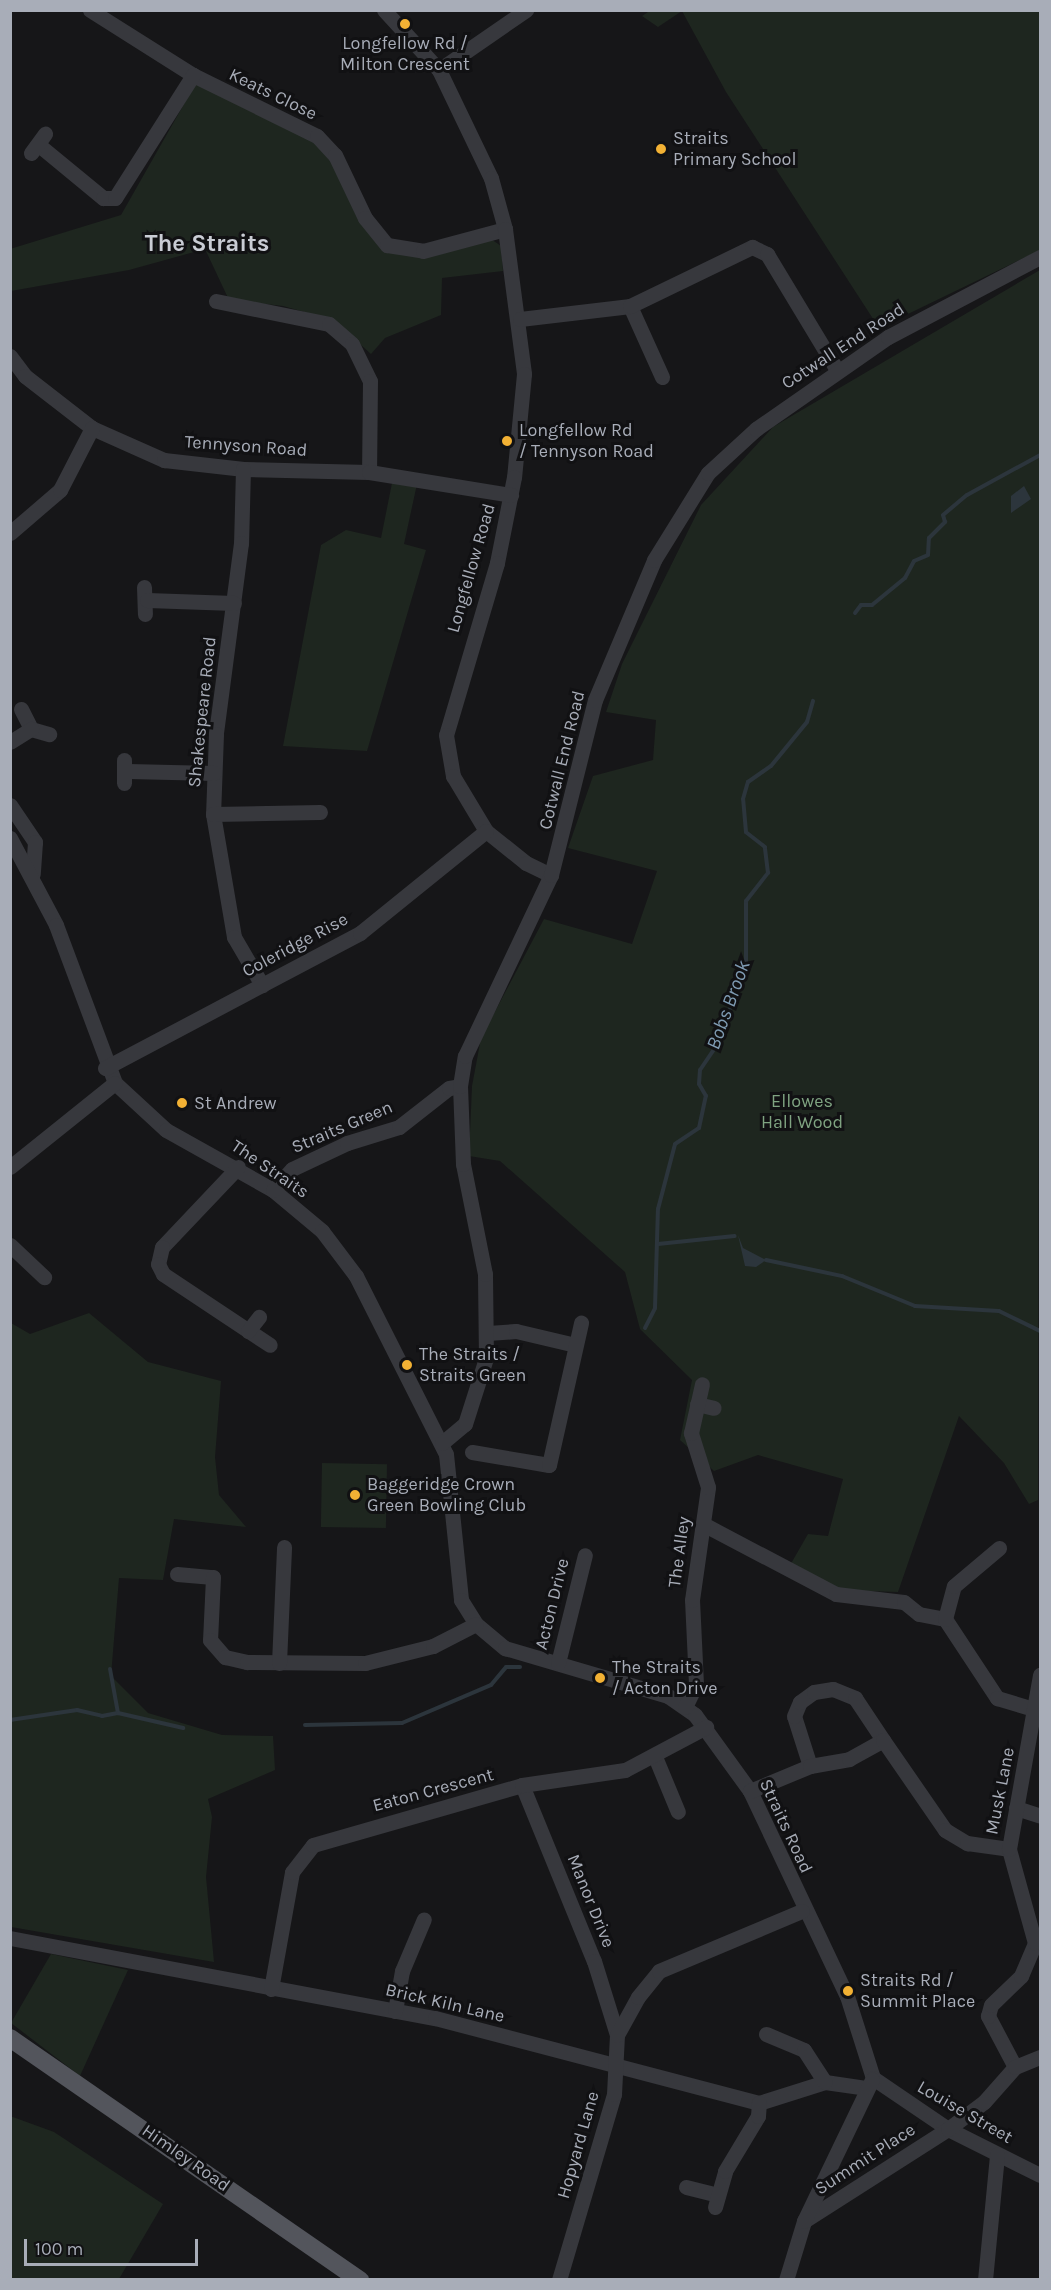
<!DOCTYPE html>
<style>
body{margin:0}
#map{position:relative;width:1051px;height:2290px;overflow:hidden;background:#161618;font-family:Karla,sans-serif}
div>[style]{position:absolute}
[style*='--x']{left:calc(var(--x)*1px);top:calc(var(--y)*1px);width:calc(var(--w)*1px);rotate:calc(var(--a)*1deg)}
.green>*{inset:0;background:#1e261f;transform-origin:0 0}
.water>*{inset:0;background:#2c353c}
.stream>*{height:4px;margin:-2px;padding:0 2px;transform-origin:2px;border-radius:2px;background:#2c353c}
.minor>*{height:15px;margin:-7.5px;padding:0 7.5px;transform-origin:7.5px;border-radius:7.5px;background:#37383d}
.major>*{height:18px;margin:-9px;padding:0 9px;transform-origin:9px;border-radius:9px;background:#53555c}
.dots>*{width:16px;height:16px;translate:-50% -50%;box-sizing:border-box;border:3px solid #111113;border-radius:50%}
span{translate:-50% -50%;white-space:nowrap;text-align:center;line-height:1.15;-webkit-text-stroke:6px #111113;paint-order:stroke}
.poi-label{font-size:18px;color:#a8adb8}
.left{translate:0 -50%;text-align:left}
.street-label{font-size:18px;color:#a8adb8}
.park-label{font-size:18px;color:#7fa381}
.water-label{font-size:20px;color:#7f9bb3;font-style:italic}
.district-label{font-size:24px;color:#c9ccd4;font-weight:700}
.frame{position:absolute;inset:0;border:12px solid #a8adb8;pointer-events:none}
.scale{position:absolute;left:24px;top:2239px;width:174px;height:27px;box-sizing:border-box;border:3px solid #a8adb8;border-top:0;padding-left:8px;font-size:18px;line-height:21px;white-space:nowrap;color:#a8adb8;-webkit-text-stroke:4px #111113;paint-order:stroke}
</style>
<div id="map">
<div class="green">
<div style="clip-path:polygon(651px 10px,1040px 11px,1040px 250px,879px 328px,726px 92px,682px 11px,658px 27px,642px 16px)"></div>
<div style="clip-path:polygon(196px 83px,316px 139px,388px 249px,491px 239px,501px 246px,503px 271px,442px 278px,441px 315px,385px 338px,371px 354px,333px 320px,283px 306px,229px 300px,205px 249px,129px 270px,11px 291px,10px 249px,121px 215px)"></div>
<div style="clip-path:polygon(1040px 270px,1038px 1500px,1029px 1504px,1004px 1463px,959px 1416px,898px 1592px,834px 1590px,789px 1567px,808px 1534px,828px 1536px,843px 1479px,758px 1455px,714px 1471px,680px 1440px,692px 1380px,640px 1329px,625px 1272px,500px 1161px,469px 1156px,472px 1086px,481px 1038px,544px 919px,632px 944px,657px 871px,568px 848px,593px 776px,653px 760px,656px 720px,606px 712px,622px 664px,701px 505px,773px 427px)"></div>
<div style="clip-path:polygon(392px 483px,417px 484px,404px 544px,426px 550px,367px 751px,283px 746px,321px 545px,346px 530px,381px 538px)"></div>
<div style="clip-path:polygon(89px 1313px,148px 1362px,221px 1381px,215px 1457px,219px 1495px,246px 1527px,174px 1519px,163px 1580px,119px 1578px,111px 1676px,148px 1713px,222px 1735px,273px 1736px,275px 1770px,208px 1799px,212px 1817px,206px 1877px,214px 1962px,11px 1927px,11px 1323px,30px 1334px)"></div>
<div style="left:322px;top:1463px;width:65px;height:64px;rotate:1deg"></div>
<div style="clip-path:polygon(51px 1954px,128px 1970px,80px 2076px,11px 2023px)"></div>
<div style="clip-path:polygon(10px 2116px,54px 2132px,163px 2204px,119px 2279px,11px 2279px)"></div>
</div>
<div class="water">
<div style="clip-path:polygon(1024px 486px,1031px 499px,1011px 513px,1011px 496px)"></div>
<div style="clip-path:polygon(738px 1235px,743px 1248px,766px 1260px,756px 1267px,745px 1266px)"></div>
</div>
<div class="stream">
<div style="--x:855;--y:613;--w:10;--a:-53"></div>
<div style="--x:861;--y:605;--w:11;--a:0"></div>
<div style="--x:872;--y:605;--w:43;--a:-39.3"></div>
<div style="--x:905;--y:578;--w:19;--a:-62"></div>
<div style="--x:914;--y:561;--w:15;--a:-23"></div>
<div style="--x:928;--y:555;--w:17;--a:-87"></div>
<div style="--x:929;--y:538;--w:23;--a:-45"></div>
<div style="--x:945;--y:522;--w:7;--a:-106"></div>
<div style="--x:943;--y:515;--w:31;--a:-40"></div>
<div style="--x:967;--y:495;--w:83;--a:-28.7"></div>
<div style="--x:658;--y:1244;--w:77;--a:-5.9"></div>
<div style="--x:766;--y:1260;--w:78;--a:11.9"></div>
<div style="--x:842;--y:1276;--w:79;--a:22.3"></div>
<div style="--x:915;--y:1306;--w:84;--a:3.4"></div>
<div style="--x:999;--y:1311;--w:46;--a:26"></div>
<div style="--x:645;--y:1328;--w:22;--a:-63"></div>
<div style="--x:655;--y:1308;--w:99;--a:-88.3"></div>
<div style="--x:658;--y:1209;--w:67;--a:-75.3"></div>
<div style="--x:675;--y:1144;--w:29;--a:-34"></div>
<div style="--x:699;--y:1128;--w:33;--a:-78"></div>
<div style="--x:706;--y:1096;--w:14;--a:-120"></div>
<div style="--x:699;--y:1084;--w:14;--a:-86"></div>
<div style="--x:700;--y:1070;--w:25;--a:-56"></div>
<div style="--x:714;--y:1049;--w:87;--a:-68.4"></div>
<div style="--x:746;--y:968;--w:67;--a:-90"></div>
<div style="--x:746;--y:901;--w:36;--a:-52"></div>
<div style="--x:768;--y:873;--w:26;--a:-97"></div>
<div style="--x:765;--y:847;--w:24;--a:-142"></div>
<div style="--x:746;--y:832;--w:33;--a:-95"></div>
<div style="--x:743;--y:799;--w:18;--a:-74"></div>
<div style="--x:748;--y:782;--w:28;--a:-35"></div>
<div style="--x:771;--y:766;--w:57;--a:-50.7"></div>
<div style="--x:807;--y:722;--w:22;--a:-74"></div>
<div style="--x:110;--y:1669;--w:45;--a:79.7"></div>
<div style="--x:10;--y:1720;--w:68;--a:-8.5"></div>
<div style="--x:77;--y:1710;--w:26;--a:13"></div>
<div style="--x:102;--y:1716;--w:16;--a:-11"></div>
<div style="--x:118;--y:1713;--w:67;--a:13"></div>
<div style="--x:305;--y:1725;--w:97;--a:-1.2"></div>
<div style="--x:402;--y:1723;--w:97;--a:-23.1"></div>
<div style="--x:491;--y:1685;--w:23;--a:-50"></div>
<div style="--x:506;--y:1667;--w:14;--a:0"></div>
</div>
<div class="minor">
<div style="--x:90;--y:10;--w:122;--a:32.3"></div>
<div style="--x:193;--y:75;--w:138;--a:26.2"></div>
<div style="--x:317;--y:136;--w:26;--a:47"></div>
<div style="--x:335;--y:155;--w:70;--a:64.5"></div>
<div style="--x:365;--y:218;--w:35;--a:51"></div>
<div style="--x:387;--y:245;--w:36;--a:9"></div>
<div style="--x:423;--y:251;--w:85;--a:-15"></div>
<div style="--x:384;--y:10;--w:81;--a:47.5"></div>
<div style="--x:439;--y:70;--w:120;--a:64.3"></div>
<div style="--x:491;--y:178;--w:53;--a:74.6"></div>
<div style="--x:505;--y:229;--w:146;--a:82.5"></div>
<div style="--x:524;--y:374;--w:103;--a:95.5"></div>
<div style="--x:514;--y:477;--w:88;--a:101.2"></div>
<div style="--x:497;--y:563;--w:179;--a:106.5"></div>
<div style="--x:446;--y:735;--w:42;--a:80.3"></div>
<div style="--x:453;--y:776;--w:64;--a:59"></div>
<div style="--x:486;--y:831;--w:51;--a:38.7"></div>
<div style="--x:526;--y:863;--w:28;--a:26"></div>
<div style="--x:439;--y:70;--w:106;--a:-34.6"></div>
<div style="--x:40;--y:146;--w:82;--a:39.5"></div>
<div style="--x:103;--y:198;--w:12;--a:0"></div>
<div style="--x:115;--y:198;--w:146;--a:-57.6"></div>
<div style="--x:31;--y:153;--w:24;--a:-54"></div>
<div style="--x:216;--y:301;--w:115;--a:11.5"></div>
<div style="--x:329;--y:324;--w:30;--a:41"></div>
<div style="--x:352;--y:344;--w:41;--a:64.1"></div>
<div style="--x:370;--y:381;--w:91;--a:90.6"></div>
<div style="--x:630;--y:306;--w:78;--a:65.7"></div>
<div style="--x:520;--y:319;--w:111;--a:-6.7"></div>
<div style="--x:630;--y:306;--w:136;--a:-25.8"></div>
<div style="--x:752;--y:247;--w:17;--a:25"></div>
<div style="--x:767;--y:254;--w:135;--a:58.9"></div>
<div style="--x:10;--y:356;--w:25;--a:53"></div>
<div style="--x:25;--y:376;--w:85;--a:37.8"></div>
<div style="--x:92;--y:428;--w:79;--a:24"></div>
<div style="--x:164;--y:460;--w:80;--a:6.5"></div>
<div style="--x:243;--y:469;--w:126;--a:1.4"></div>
<div style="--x:369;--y:472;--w:144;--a:9.2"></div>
<div style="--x:243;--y:469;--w:74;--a:91.5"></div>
<div style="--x:241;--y:543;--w:193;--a:97.5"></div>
<div style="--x:216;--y:734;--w:80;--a:92.1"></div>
<div style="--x:213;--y:814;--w:125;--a:80.3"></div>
<div style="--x:234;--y:937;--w:56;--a:59.7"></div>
<div style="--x:10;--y:533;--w:66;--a:-40.7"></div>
<div style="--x:60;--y:490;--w:70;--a:-62.7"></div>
<div style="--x:144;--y:587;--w:27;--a:88"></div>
<div style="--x:147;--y:600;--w:87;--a:2"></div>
<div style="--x:21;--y:709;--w:22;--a:63"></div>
<div style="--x:31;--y:729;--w:19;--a:16"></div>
<div style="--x:10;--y:742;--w:25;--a:-32"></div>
<div style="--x:128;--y:771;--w:86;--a:1.3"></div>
<div style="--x:124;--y:783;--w:23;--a:-90"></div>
<div style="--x:10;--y:805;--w:45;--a:56"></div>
<div style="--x:35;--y:842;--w:32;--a:94"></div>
<div style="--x:213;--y:814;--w:107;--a:-1.1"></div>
<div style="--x:10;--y:838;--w:98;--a:62.1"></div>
<div style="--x:56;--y:925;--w:169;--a:69.5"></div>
<div style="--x:115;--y:1083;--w:69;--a:42.7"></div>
<div style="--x:166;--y:1130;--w:123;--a:29.3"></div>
<div style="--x:273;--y:1190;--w:64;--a:39.9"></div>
<div style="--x:322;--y:1231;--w:56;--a:52.9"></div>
<div style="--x:356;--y:1276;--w:199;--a:63.2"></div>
<div style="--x:446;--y:1454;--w:147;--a:84.1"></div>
<div style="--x:461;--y:1600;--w:28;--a:58"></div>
<div style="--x:476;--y:1624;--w:38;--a:40"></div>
<div style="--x:505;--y:1648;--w:170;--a:16.4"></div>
<div style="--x:668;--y:1696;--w:33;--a:35"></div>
<div style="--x:695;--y:1715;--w:94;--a:54.1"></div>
<div style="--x:750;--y:1791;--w:227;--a:64.7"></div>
<div style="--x:847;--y:1996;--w:86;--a:72.4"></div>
<div style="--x:873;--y:2078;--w:91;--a:34.2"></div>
<div style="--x:948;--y:2129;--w:103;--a:26.6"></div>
<div style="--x:105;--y:1068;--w:289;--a:-27.9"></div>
<div style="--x:360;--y:933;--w:162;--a:-39"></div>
<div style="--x:10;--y:1167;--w:134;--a:-38.7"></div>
<div style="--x:238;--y:1167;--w:110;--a:133.5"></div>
<div style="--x:162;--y:1247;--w:17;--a:103"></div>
<div style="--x:158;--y:1264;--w:11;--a:63"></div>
<div style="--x:163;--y:1274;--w:128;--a:33.6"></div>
<div style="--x:273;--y:1190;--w:28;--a:-48"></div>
<div style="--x:292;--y:1169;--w:61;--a:-25.3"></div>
<div style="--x:347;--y:1143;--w:54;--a:-17.1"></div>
<div style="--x:399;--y:1127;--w:63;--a:-38"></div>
<div style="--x:449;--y:1088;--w:11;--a:-10"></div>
<div style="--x:10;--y:1245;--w:47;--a:43.3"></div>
<div style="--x:248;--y:1331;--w:18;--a:-52"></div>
<div style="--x:488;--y:1333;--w:28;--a:-4"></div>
<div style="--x:516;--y:1331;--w:61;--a:13.3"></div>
<div style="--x:697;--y:1404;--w:17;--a:13"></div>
<div style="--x:442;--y:1443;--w:30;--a:-40"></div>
<div style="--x:465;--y:1424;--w:69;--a:-72.3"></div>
<div style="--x:486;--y:1358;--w:84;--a:-90.7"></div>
<div style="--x:485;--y:1274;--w:112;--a:-101.3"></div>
<div style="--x:463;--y:1164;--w:78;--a:-92.2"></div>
<div style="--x:460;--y:1086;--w:30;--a:-81"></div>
<div style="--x:465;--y:1056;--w:200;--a:-64.6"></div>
<div style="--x:551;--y:875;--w:180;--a:-75.9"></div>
<div style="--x:595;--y:700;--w:152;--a:-67.1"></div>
<div style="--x:654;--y:560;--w:102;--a:-58.2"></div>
<div style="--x:708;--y:473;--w:65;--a:-42.5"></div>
<div style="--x:756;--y:429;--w:161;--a:-34.9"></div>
<div style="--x:888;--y:337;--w:172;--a:-27.8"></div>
<div style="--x:472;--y:1452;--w:78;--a:9.6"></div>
<div style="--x:549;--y:1465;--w:146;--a:-77.3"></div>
<div style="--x:703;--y:1524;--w:150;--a:27.8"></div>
<div style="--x:836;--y:1594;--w:68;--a:6.7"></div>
<div style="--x:904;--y:1602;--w:19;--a:39"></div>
<div style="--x:919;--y:1614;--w:26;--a:11"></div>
<div style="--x:945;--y:1619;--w:95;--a:56.6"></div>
<div style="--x:997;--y:1698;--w:42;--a:16.7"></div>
<div style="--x:177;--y:1574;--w:36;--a:5"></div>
<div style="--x:213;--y:1577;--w:63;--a:92.7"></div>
<div style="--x:210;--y:1640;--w:23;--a:49"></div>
<div style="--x:225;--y:1657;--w:23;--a:13"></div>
<div style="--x:247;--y:1662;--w:118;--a:0.5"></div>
<div style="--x:365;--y:1663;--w:70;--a:-14"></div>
<div style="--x:433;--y:1646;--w:48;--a:-27.1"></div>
<div style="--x:945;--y:1619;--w:34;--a:-75"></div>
<div style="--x:954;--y:1586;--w:59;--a:-40.2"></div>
<div style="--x:279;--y:1663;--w:116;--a:-87.5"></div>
<div style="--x:558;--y:1663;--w:111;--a:-76"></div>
<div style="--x:685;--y:1707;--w:25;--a:-64"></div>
<div style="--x:696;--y:1684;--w:84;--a:-92.7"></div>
<div style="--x:692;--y:1600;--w:114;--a:-81.9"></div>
<div style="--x:708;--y:1487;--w:57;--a:-107.5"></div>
<div style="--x:691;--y:1433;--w:50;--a:-77.3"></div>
<div style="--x:656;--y:1759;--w:57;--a:67.5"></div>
<div style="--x:810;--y:1766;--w:52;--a:-107.7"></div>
<div style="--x:794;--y:1716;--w:15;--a:-67"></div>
<div style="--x:800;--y:1702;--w:17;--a:-36"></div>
<div style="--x:814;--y:1692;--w:19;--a:-9"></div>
<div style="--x:833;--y:1689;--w:24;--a:22"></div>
<div style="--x:855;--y:1698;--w:50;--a:56.3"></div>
<div style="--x:522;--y:1785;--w:190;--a:67.8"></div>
<div style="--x:594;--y:1961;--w:77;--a:72.7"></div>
<div style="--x:750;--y:1791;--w:65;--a:-22.6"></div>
<div style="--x:810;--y:1766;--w:40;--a:-10"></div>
<div style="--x:849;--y:1759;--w:39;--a:-29"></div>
<div style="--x:883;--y:1740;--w:109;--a:55.4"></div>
<div style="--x:945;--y:1830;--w:26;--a:31"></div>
<div style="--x:967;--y:1843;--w:42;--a:8.1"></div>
<div style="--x:1016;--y:1808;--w:25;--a:18"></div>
<div style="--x:10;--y:1938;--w:432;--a:10.7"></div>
<div style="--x:435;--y:2018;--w:335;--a:14.7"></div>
<div style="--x:759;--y:2103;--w:69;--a:-17.7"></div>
<div style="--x:825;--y:2082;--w:41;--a:8.3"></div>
<div style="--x:271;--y:1989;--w:119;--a:-79.8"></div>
<div style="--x:292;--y:1872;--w:34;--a:-52"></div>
<div style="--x:313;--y:1845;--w:217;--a:-16"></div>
<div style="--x:522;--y:1785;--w:104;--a:-8.3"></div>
<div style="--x:625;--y:1770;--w:92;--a:-28"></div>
<div style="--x:395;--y:2011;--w:41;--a:-80.1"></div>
<div style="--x:402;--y:1971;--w:56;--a:-67.1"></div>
<div style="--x:766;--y:2034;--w:41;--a:22.8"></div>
<div style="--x:804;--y:2050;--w:38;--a:57"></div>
<div style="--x:1015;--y:2067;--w:58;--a:-117.9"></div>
<div style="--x:988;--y:2016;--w:11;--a:-75"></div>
<div style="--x:991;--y:2005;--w:42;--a:-44"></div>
<div style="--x:1021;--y:1976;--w:36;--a:-67"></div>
<div style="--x:1035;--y:1943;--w:98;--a:-105.5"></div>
<div style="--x:1009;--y:1849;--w:177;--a:-79.9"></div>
<div style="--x:686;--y:2187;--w:32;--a:14"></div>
<div style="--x:715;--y:2207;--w:37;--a:-74"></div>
<div style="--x:725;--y:2171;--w:64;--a:-59"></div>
<div style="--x:758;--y:2116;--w:13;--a:-86"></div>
<div style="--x:804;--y:2221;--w:171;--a:-32.6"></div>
<div style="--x:948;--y:2129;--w:45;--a:-36.9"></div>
<div style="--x:984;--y:2102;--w:47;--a:-48.5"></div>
<div style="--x:1015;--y:2067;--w:27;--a:-22"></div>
<div style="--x:559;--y:2280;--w:194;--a:-73.5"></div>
<div style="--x:614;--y:2094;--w:59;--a:-87.1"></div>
<div style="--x:617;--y:2035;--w:43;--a:-61.1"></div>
<div style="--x:638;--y:1997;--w:33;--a:-51"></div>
<div style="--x:659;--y:1971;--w:155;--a:-22.8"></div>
<div style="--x:786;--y:2280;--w:62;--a:-73"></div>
<div style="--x:804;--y:2221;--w:157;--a:-64.3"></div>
<div style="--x:985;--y:2280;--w:126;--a:-84.5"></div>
</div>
<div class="major">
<div style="--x:10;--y:2038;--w:426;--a:34.7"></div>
</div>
<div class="dots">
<div style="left:405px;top:24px;background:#f2b134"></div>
<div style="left:661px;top:149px;background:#f2b134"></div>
<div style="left:507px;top:441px;background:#f2b134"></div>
<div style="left:182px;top:1103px;background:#f2b134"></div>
<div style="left:407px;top:1365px;background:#f2b134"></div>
<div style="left:355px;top:1495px;background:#f2b134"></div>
<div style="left:600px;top:1678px;background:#f2b134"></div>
<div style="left:848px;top:1991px;background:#f2b134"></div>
</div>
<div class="poi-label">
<span style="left:405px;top:54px">Longfellow Rd /<br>Milton Crescent</span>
<span class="left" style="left:673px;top:149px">Straits<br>Primary School</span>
<span class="left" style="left:519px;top:441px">Longfellow Rd<br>/ Tennyson Road</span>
<span class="left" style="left:194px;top:1103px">St Andrew</span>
<span class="left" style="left:419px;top:1365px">The Straits /<br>Straits Green</span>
<span class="left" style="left:367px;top:1495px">Baggeridge Crown<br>Green Bowling Club</span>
<span class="left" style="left:612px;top:1678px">The Straits<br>/ Acton Drive</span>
<span class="left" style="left:860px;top:1991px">Straits Rd /<br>Summit Place</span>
</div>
<div class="street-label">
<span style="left:273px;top:94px;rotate:26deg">Keats Close</span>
<span style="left:843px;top:346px;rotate:-33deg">Cotwall End Road</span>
<span style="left:246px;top:446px;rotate:4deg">Tennyson Road</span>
<span style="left:471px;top:568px;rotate:-74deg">Longfellow Road</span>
<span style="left:202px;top:712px;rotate:-84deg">Shakespeare Road</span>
<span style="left:562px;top:760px;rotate:-76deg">Cotwall End Road</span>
<span style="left:295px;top:945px;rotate:-28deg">Coleridge Rise</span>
<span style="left:342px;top:1127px;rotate:-23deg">Straits Green</span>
<span style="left:270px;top:1169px;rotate:34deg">The Straits</span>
<span style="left:679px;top:1552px;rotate:-82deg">The Alley</span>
<span style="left:552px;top:1604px;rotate:-76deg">Acton Drive</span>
<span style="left:433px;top:1790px;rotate:-15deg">Eaton Crescent</span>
<span style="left:1000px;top:1791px;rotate:-79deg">Musk Lane</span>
<span style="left:786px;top:1826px;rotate:65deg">Straits Road</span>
<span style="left:591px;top:1901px;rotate:68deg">Manor Drive</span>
<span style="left:445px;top:2003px;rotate:13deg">Brick Kiln Lane</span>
<span style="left:965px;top:2112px;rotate:30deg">Louise Street</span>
<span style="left:578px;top:2145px;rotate:-74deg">Hopyard Lane</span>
<span style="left:186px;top:2158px;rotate:35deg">Himley Road</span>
<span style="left:865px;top:2159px;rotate:-33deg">Summit Place</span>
</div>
<div class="park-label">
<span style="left:802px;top:1112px">Ellowes<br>Hall Wood</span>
</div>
<div class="water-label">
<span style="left:728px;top:1005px;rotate:-70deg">Bobs Brook</span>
</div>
<div class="district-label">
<span style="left:207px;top:244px">The Straits</span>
</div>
<div class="frame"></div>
<div class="scale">100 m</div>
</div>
